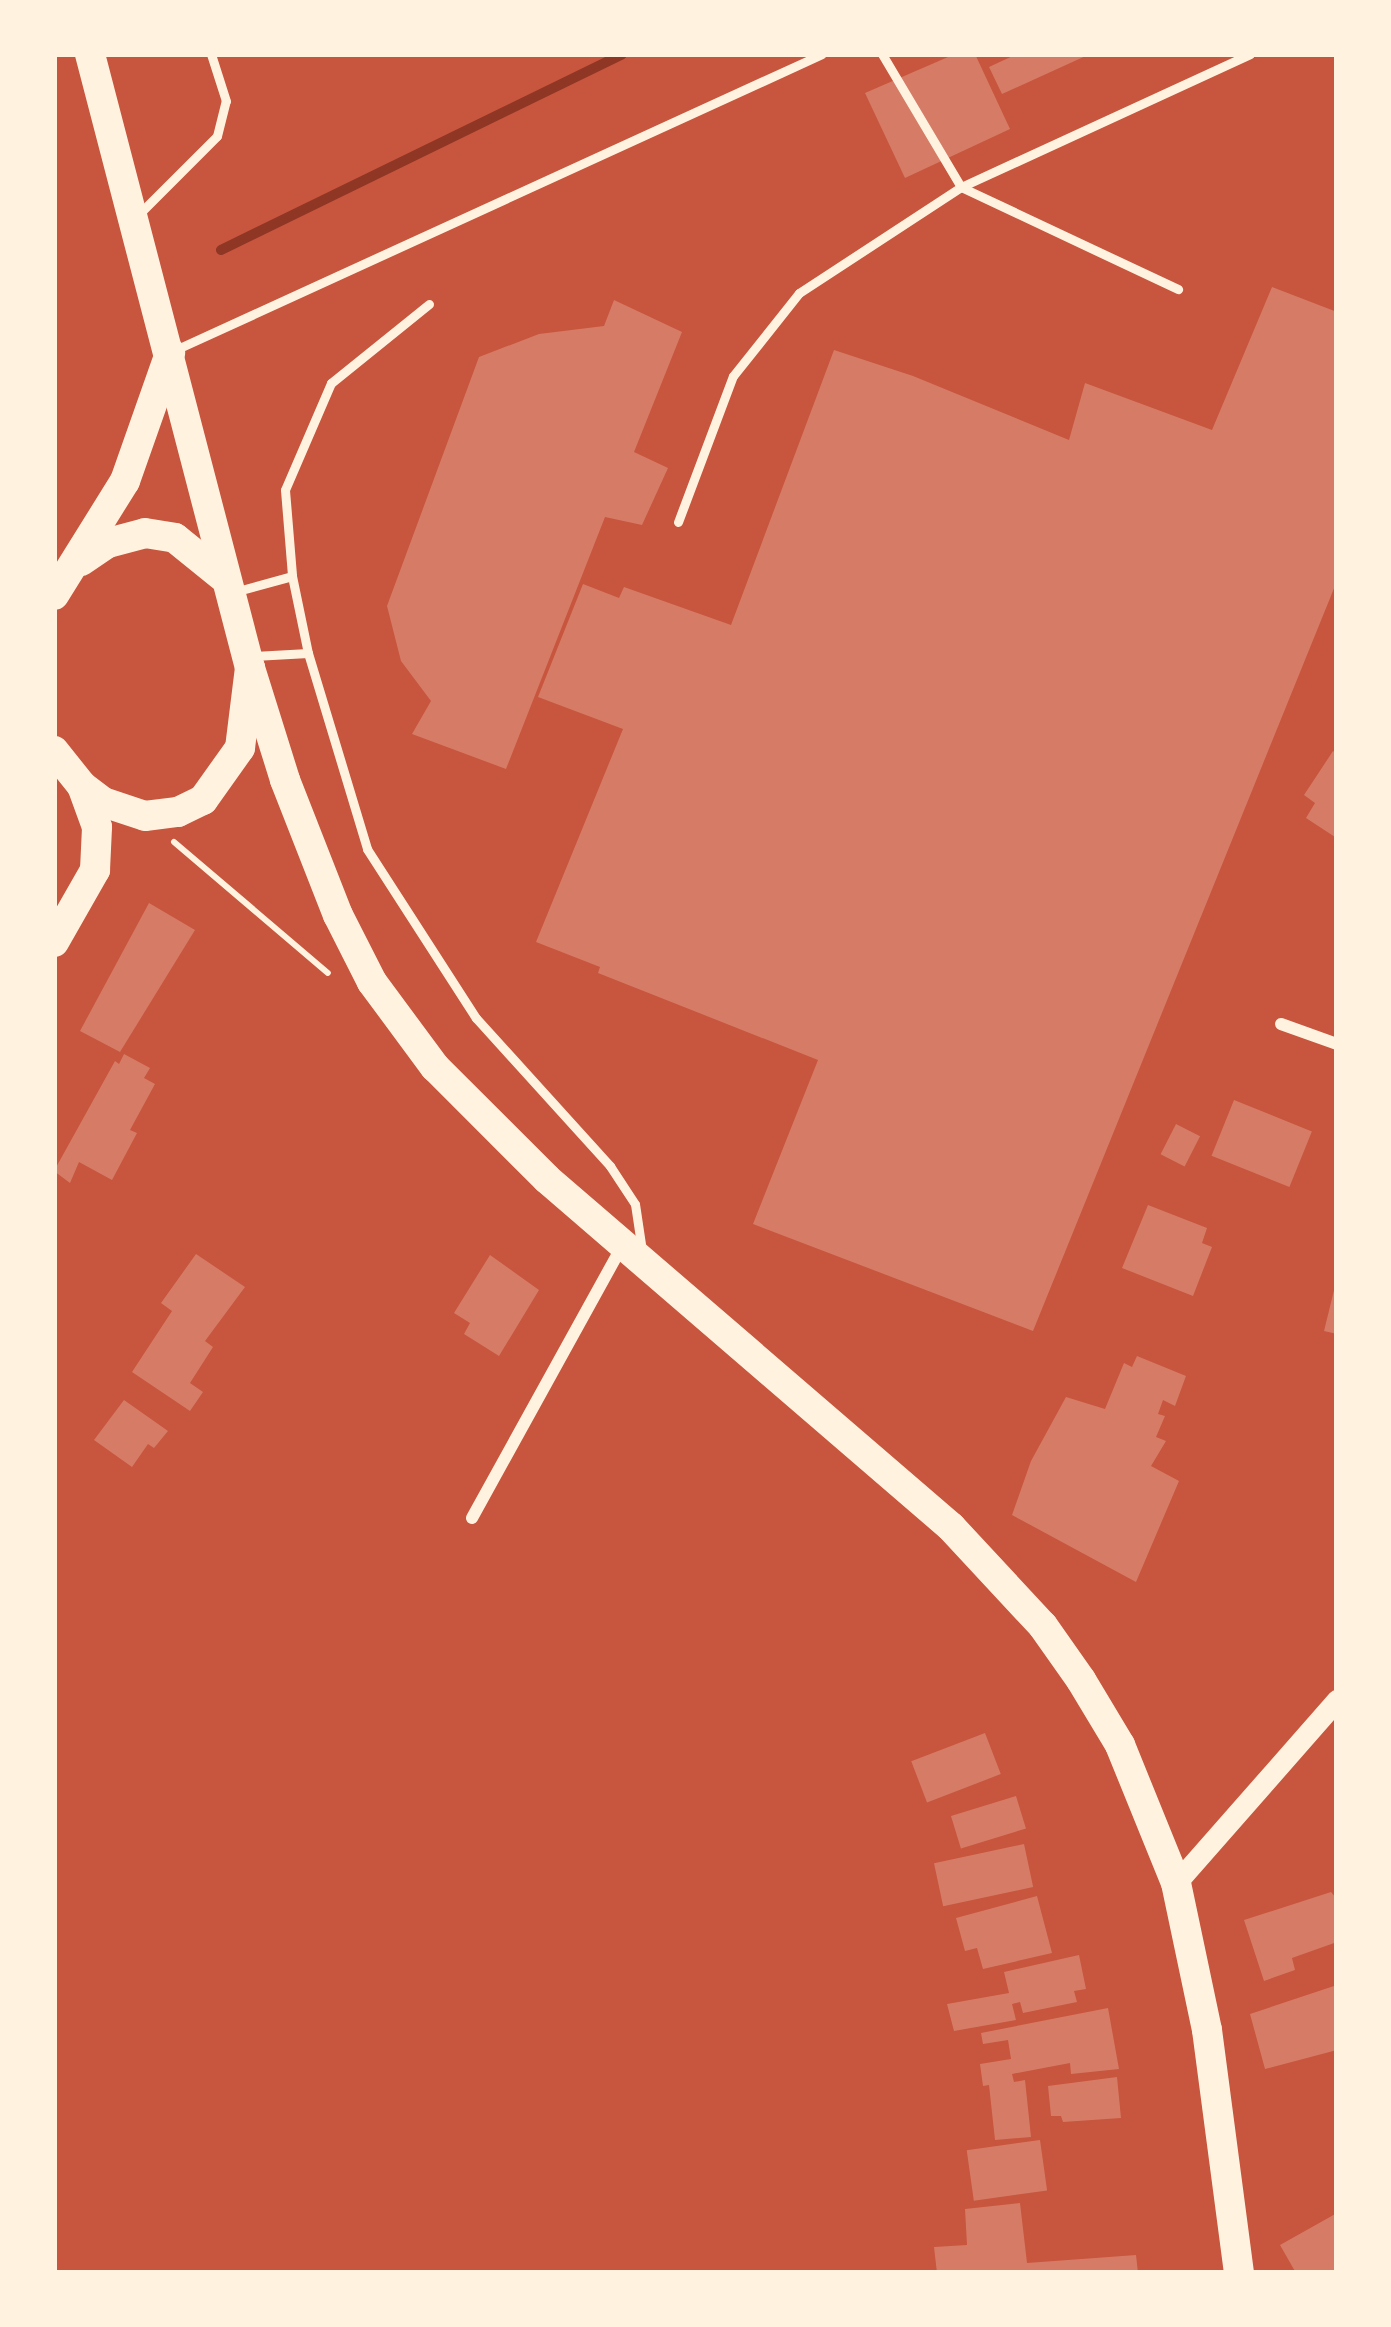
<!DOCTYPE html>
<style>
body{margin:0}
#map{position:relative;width:1391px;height:2327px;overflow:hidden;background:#c8553d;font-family:Commissioner,sans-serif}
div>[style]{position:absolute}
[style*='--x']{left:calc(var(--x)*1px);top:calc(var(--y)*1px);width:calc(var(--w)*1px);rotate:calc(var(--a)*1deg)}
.stream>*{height:10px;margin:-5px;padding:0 5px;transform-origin:5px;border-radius:5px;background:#8f3625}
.building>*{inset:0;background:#d67c66;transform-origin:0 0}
.path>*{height:6px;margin:-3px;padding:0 3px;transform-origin:3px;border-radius:3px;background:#fff3e0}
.service>*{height:9px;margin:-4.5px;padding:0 4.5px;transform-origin:4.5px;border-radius:4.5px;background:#fff3e0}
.minor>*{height:12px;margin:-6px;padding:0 6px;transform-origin:6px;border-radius:6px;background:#fff3e0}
.tertiary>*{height:21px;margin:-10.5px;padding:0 10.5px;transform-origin:10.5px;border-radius:10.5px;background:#fff3e0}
.primary>*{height:30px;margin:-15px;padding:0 15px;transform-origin:15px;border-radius:15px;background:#fff3e0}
span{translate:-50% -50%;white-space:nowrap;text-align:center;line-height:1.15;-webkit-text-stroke:9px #fff3e0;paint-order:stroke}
.frame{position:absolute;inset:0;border:57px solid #fff3e0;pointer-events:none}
</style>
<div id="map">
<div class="stream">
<div style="--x:221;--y:250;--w:446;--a:-26"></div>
</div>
<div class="building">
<div style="clip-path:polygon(955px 54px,975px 54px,1010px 129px,905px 178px,865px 93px)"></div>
<div style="clip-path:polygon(1017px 54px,1090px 54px,1002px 94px,989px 67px)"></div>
<div style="clip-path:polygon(1272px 287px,1337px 312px,1337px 581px,1033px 1331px,753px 1224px,818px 1060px,598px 973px,600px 967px,536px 942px,623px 729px,538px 697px,583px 584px,619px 598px,624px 587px,731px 625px,834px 350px,913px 376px,1069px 440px,1085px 383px,1212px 430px)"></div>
<div style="clip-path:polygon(614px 300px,682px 332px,634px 452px,668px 468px,642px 525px,605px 517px,506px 769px,412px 734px,431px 701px,401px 661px,387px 606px,479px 357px,539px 334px,604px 326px)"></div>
<div style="clip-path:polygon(1333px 751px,1337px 754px,1335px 837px,1306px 818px,1315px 803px,1304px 795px)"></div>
<div style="clip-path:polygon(149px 903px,195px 930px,120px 1052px,80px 1031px)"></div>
<div style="clip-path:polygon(124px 1054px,150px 1068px,144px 1078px,155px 1084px,130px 1130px,137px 1133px,112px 1180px,79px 1162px,70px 1183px,54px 1171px,115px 1061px,119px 1064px)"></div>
<div style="left:1234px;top:1100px;width:84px;height:60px;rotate:22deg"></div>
<div style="left:1176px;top:1124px;width:27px;height:34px;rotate:27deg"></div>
<div style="clip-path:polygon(1148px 1205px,1207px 1228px,1202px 1243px,1212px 1247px,1193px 1296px,1122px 1268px)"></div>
<div style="clip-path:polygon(196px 1254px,245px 1287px,205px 1341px,213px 1347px,190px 1383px,203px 1392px,190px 1411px,132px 1372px,172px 1311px,161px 1303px)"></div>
<div style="clip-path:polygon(490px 1255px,539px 1290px,499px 1356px,464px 1334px,470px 1323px,454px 1313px)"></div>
<div style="clip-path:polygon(1337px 1278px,1337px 1334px,1324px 1331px)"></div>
<div style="clip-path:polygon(1137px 1356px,1186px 1376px,1175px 1406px,1163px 1400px,1158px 1414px,1165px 1416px,1156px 1437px,1166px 1441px,1151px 1466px,1179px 1481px,1136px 1582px,1012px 1515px,1031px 1461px,1066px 1397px,1105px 1409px,1124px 1363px,1132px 1367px)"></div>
<div style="clip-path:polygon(124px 1400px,168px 1431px,154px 1448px,148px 1444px,132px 1467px,94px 1440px)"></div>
<div style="left:985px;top:1733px;width:44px;height:79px;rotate:69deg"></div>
<div style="left:1016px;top:1796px;width:34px;height:68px;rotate:73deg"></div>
<div style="left:1024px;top:1844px;width:44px;height:92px;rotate:78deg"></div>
<div style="clip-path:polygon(1331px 1892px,1337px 1899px,1337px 1942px,1292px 1958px,1295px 1970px,1264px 1981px,1244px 1920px)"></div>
<div style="clip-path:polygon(1037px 1896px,1052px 1953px,983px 1969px,977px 1948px,965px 1951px,956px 1918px)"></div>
<div style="clip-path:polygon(1079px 1955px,1086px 1989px,1074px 1991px,1077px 2002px,1023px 2013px,1020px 2002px,1012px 2004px,1016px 2020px,954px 2031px,947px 2004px,1009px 1993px,1004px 1972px)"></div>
<div style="clip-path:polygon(1337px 1985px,1337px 2050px,1265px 2069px,1250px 2014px)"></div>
<div style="clip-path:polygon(1108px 2008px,1119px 2069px,1071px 2074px,1070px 2063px,1012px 2074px,1014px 2082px,1025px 2080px,1031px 2137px,995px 2140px,989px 2085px,983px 2086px,980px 2064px,1011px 2059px,1008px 2040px,983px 2044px,981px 2033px)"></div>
<div style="clip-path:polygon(1117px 2077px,1121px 2118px,1063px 2122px,1061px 2116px,1051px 2116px,1048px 2086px)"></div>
<div style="left:1040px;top:2140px;width:51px;height:74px;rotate:82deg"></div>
<div style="clip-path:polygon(1020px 2203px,1027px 2263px,1136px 2255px,1138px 2273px,937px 2273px,934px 2247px,967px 2245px,965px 2209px)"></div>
<div style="clip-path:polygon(1337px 2213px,1337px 2273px,1296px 2273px,1280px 2245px)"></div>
</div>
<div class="path">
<div style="--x:174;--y:842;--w:202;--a:40.4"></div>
</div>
<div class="service">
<div style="--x:882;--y:54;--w:155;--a:59.3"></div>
<div style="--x:961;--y:187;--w:240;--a:25.2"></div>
<div style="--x:137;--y:216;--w:113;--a:-45"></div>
<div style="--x:217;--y:136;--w:36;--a:-76"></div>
<div style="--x:226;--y:101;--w:49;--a:-107.7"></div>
<div style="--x:429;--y:304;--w:126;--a:141.1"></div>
<div style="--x:331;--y:383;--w:116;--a:113.3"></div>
<div style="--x:285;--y:490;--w:86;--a:85.3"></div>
<div style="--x:292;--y:576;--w:79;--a:78.3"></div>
<div style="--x:308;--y:653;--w:205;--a:73.2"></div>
<div style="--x:367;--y:849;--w:201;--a:57.2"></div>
<div style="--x:476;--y:1018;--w:200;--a:47.8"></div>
<div style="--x:610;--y:1166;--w:45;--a:56.7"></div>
<div style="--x:635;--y:1204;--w:48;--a:81.5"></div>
<div style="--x:175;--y:350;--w:711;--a:-24.58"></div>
<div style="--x:678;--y:522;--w:156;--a:-69.4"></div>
<div style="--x:733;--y:376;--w:106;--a:-51.5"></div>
<div style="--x:799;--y:293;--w:194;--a:-33.2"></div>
<div style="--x:961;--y:187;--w:318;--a:-24.7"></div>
<div style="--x:234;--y:592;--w:60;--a:-15.4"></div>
<div style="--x:254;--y:656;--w:54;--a:-3.2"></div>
</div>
<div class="minor">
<div style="--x:1281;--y:1024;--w:59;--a:19.7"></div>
<div style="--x:472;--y:1518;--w:312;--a:-61.1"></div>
</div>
<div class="tertiary">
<div style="--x:1176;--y:1883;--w:244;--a:-48.7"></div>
</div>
<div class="primary">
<div style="--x:81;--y:561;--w:32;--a:-34"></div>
<div style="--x:108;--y:543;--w:38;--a:-15"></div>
<div style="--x:145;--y:533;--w:30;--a:9"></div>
<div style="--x:175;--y:538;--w:60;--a:39"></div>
<div style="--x:54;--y:595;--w:134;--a:-58.1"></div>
<div style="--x:125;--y:481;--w:136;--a:-70.6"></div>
<div style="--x:250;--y:668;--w:117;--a:72.6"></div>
<div style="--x:285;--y:780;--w:145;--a:68.6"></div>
<div style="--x:338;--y:915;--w:75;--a:63.1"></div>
<div style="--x:372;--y:982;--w:106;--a:53.5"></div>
<div style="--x:435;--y:1067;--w:158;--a:45"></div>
<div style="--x:547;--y:1179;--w:533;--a:40.74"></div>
<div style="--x:951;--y:1527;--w:135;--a:47.1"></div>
<div style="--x:1043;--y:1626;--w:66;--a:54.9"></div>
<div style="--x:1081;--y:1680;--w:76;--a:59"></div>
<div style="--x:1120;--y:1745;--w:149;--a:67.9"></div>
<div style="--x:1176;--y:1883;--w:150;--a:78.1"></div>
<div style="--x:1207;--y:2030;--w:245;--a:82.5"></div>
<div style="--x:54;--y:751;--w:45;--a:51.3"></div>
<div style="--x:82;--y:786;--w:26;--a:37"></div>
<div style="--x:103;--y:802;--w:44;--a:18.4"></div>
<div style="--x:145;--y:816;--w:33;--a:-7"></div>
<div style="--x:178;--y:812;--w:28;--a:-26"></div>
<div style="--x:203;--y:800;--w:64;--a:-54.6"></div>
<div style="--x:240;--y:748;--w:81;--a:-82.9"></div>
<div style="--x:250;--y:668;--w:635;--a:-104.61"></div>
<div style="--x:54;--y:942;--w:83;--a:-60.3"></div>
<div style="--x:95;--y:870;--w:43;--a:-87.3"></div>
<div style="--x:97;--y:827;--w:44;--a:-110.1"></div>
</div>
<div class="frame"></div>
</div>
